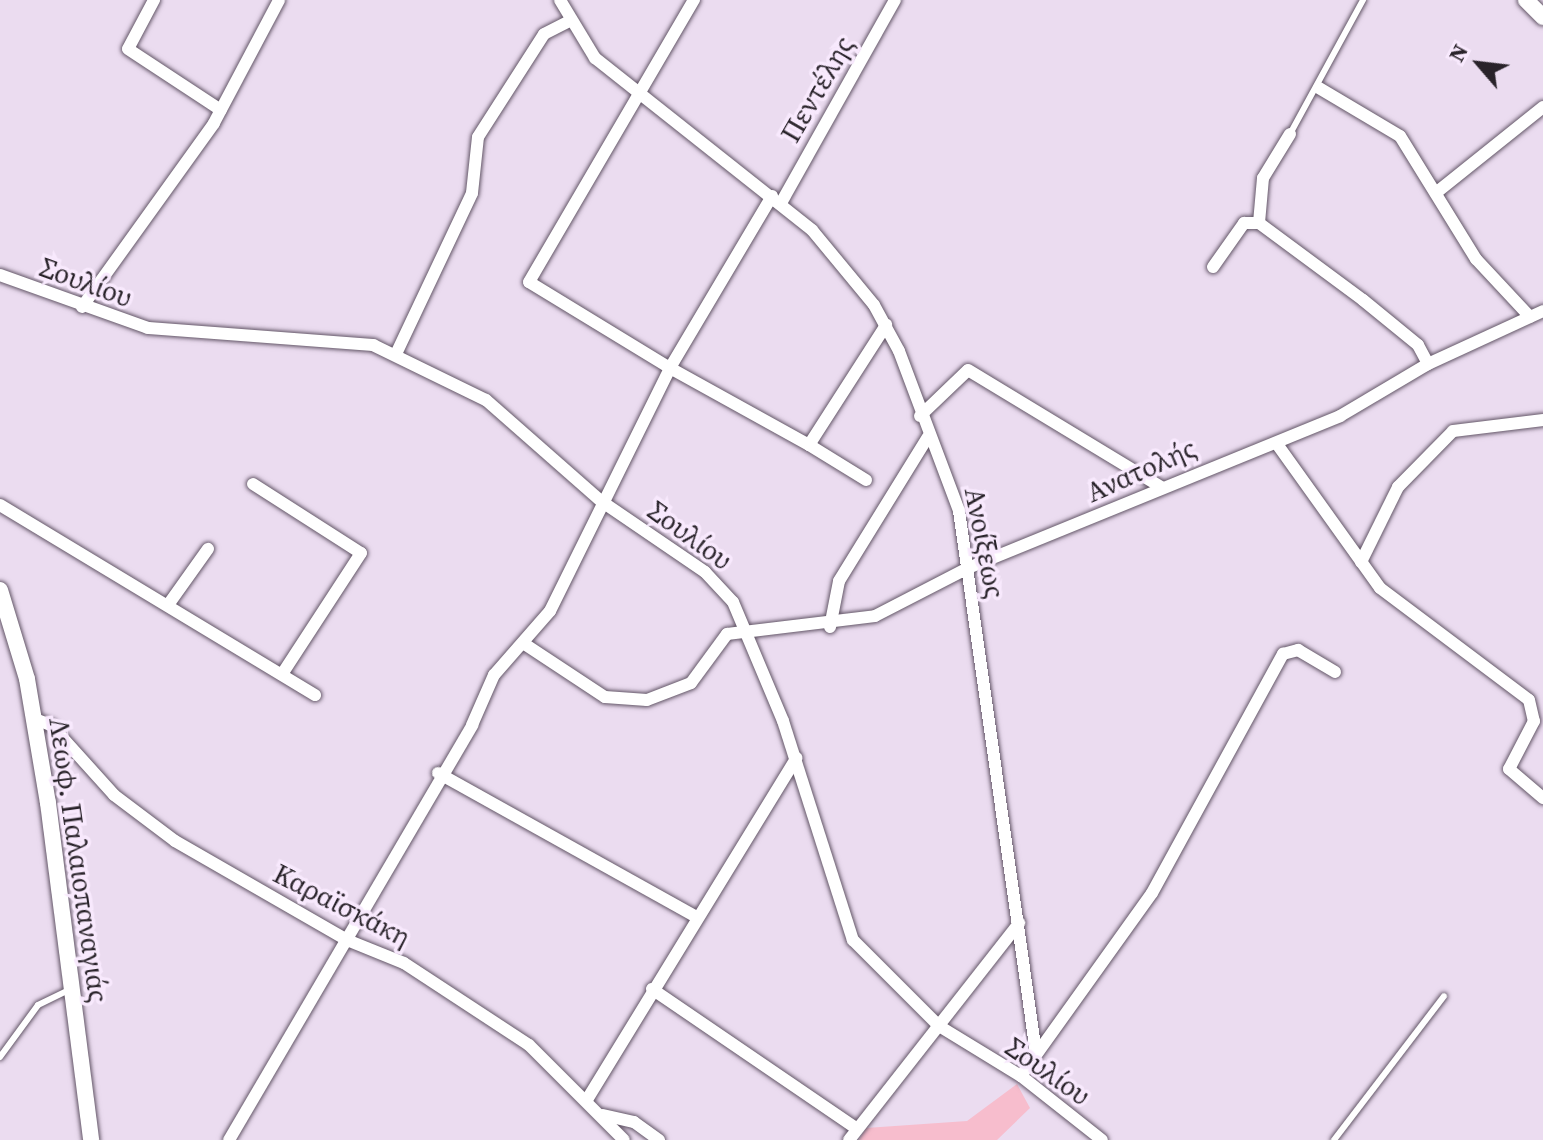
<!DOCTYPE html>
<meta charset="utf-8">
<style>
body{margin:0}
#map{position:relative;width:1543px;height:1140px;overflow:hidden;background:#ebdcf0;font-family:"Source Serif 4",serif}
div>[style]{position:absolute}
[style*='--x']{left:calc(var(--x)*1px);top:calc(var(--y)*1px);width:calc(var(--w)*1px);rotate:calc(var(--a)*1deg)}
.green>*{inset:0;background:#f7bdcd}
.roads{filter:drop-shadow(0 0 2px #635667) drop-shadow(0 0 2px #635667)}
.service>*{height:6px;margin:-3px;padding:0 3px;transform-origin:3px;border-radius:3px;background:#fff}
.minor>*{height:12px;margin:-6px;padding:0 6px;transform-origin:6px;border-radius:6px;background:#fff}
.tertiary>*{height:16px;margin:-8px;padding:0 8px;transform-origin:8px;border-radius:8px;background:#fff}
span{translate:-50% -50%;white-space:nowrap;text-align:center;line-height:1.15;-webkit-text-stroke:7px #f8e9fd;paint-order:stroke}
.street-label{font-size:28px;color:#29232a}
.north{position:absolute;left:1439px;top:24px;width:80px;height:80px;-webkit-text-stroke:6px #f8e9fd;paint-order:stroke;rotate:298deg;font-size:22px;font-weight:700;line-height:32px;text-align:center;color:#29232a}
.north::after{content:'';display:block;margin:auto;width:28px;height:36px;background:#29232a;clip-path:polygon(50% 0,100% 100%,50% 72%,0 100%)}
</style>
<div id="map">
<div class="green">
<div style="clip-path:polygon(1017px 1084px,1030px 1108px,997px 1140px,859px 1140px,866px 1128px,967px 1121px)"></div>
</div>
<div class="roads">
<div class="service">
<div style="--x:1290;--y:134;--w:153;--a:-61.4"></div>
<div style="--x:0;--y:1057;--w:64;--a:-53.8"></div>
<div style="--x:38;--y:1005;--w:34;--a:-26"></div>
<div style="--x:1334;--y:1140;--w:181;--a:-52.6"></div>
</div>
<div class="minor">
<div style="--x:154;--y:0;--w:55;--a:118"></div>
<div style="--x:128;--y:49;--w:111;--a:33.3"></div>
<div style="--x:560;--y:0;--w:68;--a:58.9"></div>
<div style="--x:595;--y:58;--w:277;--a:38.4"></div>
<div style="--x:812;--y:230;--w:97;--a:50.4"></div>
<div style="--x:874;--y:305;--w:52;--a:61.5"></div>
<div style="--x:899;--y:351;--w:171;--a:69.4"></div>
<div style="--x:959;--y:511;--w:547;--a:81.91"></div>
<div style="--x:1319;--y:88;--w:94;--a:30.7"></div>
<div style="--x:1400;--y:136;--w:145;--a:58.3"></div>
<div style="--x:1476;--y:259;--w:79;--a:47"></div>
<div style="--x:1290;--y:134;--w:52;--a:121.5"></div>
<div style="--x:1263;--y:178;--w:45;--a:95.1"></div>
<div style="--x:1259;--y:223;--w:129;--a:36.5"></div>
<div style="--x:1363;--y:300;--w:71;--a:39.3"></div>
<div style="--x:1418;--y:345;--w:21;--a:62"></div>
<div style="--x:1437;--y:192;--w:136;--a:-38.7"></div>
<div style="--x:772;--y:196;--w:200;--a:120.7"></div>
<div style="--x:670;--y:368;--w:159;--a:29"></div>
<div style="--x:781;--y:203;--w:233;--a:-60.7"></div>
<div style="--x:1213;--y:267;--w:54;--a:-54.8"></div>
<div style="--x:1244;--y:223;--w:15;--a:0"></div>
<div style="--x:0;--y:275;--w:157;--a:19.7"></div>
<div style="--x:148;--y:328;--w:226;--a:4.3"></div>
<div style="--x:373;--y:345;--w:126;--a:26"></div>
<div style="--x:486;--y:400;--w:153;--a:41.3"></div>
<div style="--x:601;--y:501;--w:126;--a:34.3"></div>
<div style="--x:705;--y:572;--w:41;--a:47"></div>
<div style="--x:733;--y:602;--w:129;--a:67.2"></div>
<div style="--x:783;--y:721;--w:230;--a:72.3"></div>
<div style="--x:853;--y:940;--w:122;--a:45"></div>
<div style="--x:939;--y:1026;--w:96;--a:31.4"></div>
<div style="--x:1021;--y:1076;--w:103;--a:38.3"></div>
<div style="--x:82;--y:307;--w:226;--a:-54.3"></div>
<div style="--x:214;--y:123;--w:139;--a:-62.1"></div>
<div style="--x:396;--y:354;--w:178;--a:-64.7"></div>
<div style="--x:472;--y:193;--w:56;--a:-83.9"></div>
<div style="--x:478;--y:137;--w:122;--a:-57.3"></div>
<div style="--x:544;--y:34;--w:27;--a:-27"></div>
<div style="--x:920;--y:416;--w:66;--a:-43.8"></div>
<div style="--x:968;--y:370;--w:226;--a:31.2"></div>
<div style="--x:1277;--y:444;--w:177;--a:54.4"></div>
<div style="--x:1380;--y:588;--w:186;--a:36.9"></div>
<div style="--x:1529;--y:700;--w:22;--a:77"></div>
<div style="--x:1534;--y:721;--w:54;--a:117.5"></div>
<div style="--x:1509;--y:769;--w:45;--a:40.5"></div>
<div style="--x:866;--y:480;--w:67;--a:-148.4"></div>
<div style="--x:809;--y:445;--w:143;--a:-57.3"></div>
<div style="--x:253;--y:484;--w:128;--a:32.6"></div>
<div style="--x:361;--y:553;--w:145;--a:123.1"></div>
<div style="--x:0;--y:505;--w:368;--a:31.1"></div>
<div style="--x:1361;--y:562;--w:84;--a:-63.7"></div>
<div style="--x:1398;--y:487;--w:78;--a:-45.5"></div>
<div style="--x:1453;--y:431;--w:91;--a:-7"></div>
<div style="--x:168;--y:605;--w:69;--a:-54.5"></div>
<div style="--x:830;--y:627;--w:47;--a:-78.9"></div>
<div style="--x:839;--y:581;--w:169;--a:-58.3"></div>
<div style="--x:523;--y:643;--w:98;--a:33.4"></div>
<div style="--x:605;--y:697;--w:42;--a:4.1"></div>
<div style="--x:647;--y:700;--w:47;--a:-21.1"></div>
<div style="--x:691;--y:683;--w:61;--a:-53.7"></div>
<div style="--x:727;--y:634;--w:149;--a:-6.9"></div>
<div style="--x:875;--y:616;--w:105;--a:-27.3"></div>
<div style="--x:968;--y:568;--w:402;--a:-22.2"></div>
<div style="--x:1340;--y:416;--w:102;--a:-30.6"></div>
<div style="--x:1428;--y:364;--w:127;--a:-24.7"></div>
<div style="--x:35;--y:719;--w:17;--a:21"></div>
<div style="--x:51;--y:725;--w:94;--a:48"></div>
<div style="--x:114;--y:795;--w:76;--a:37"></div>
<div style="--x:175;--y:841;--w:198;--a:29.9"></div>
<div style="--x:347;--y:940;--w:61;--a:22"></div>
<div style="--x:404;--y:963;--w:149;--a:33.3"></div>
<div style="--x:529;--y:1045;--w:134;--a:45"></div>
<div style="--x:438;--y:773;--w:294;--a:29.1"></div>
<div style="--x:652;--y:989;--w:248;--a:34.3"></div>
<div style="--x:1021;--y:1076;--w:225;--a:-54.4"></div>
<div style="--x:1152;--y:893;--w:273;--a:-61.3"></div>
<div style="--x:1283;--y:654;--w:16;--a:-15"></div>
<div style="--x:1298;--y:650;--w:43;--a:30.7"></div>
<div style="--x:588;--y:1098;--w:399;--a:-58.5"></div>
<div style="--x:603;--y:1115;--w:32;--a:13"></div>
<div style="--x:634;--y:1122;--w:31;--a:36"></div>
<div style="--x:229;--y:1140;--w:481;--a:-59.6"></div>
<div style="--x:472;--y:725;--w:55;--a:-66.3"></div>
<div style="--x:494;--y:675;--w:85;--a:-48.8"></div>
<div style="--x:550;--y:611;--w:271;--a:-63.7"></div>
<div style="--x:670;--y:368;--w:165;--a:-148.6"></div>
<div style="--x:529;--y:282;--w:327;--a:-59.7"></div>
<div style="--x:849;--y:1140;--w:276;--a:-51.9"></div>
</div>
<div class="tertiary">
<div style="--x:1526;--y:0;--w:24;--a:45"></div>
<div style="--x:0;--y:590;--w:93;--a:73.1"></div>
<div style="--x:27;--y:679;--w:126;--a:80.4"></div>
<div style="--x:48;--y:803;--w:340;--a:82.7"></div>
</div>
</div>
<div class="street-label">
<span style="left:817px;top:89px;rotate:-60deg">Πεντέλης</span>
<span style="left:86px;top:282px;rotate:20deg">Σουλίου</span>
<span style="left:1141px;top:470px;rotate:-24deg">Ανατολής</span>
<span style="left:690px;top:535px;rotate:36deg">Σουλίου</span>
<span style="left:985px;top:543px;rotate:79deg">Ανοίξεως</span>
<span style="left:79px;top:860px;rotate:82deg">Λεωφ. Παλαιοπαναγιάς</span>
<span style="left:342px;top:905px;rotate:27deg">Καραϊσκάκη</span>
<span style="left:1048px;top:1071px;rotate:35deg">Σουλίου</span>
</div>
<div class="north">N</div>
</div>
